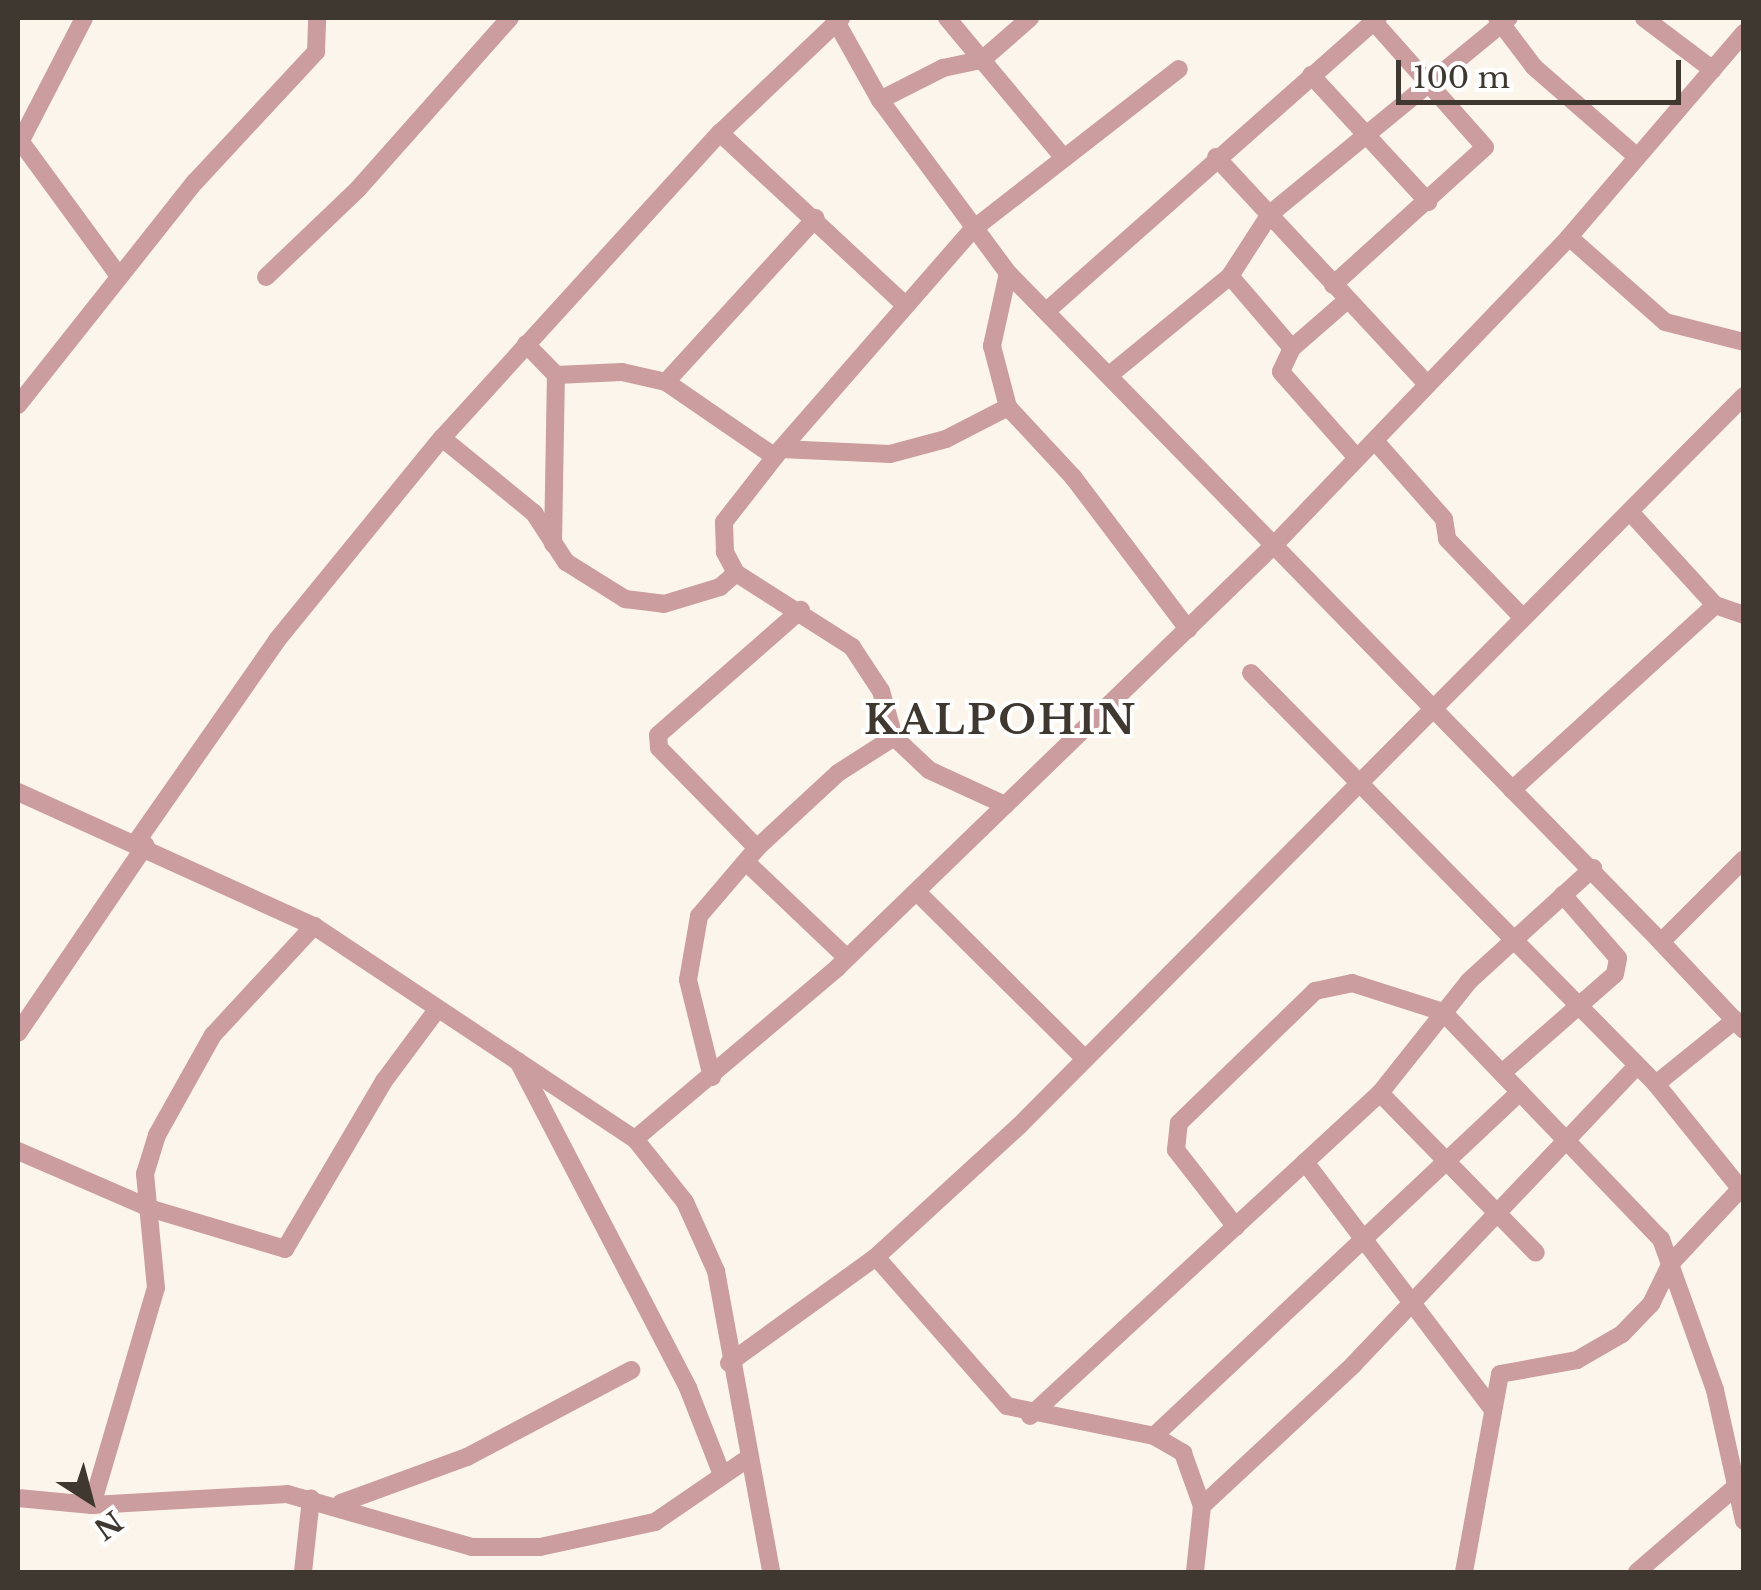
<!DOCTYPE html>
<style>
body{margin:0}
#map{position:relative;width:1761px;height:1590px;overflow:hidden;background:#fcf5ec;font-family:"Libre Baskerville",serif}
div>[style]{position:absolute}
[style*='--x']{left:calc(var(--x)*1px);top:calc(var(--y)*1px);width:calc(var(--w)*1px);rotate:calc(var(--a)*1deg)}
.minor>*{height:18px;margin:-9px;padding:0 9px;transform-origin:9px;border-radius:9px;background:#cb9d9e}
span{translate:-50% -50%;white-space:nowrap;text-align:center;line-height:1.15;-webkit-text-stroke:8px #fff;paint-order:stroke}
.district-label{font-size:40px;color:#3f3830;font-weight:700;letter-spacing:2.5px}
.frame{position:absolute;inset:0;border:20px solid #3f3830;pointer-events:none}
.north{position:absolute;left:40px;top:1450px;width:100px;height:100px;-webkit-text-stroke:8px #fff;paint-order:stroke;rotate:144deg;font-size:28px;font-weight:700;line-height:40px;text-align:center;color:#3f3830}
.north::after{content:'';display:block;margin:auto;width:35px;height:45px;background:#3f3830;clip-path:polygon(50% 0,100% 100%,50% 72%,0 100%)}
.scale{position:absolute;left:1396px;top:60px;width:285px;height:45px;box-sizing:border-box;border:5px solid #3f3830;border-top:0;padding-left:12px;font-size:30px;line-height:35px;white-space:nowrap;color:#3f3830;-webkit-text-stroke:8px #fff;paint-order:stroke}
</style>
<div id="map">
<div class="minor">
<div style="--x:834;--y:18;--w:94;--a:60.7"></div>
<div style="--x:880;--y:100;--w:215;--a:53.5"></div>
<div style="--x:1008;--y:273;--w:935;--a:45.69"></div>
<div style="--x:1661;--y:942;--w:117;--a:-45"></div>
<div style="--x:947;--y:18;--w:55;--a:50.2"></div>
<div style="--x:982;--y:60;--w:64;--a:-41.2"></div>
<div style="--x:1497;--y:18;--w:61;--a:52.9"></div>
<div style="--x:1534;--y:67;--w:134;--a:41.1"></div>
<div style="--x:1644;--y:18;--w:86;--a:37"></div>
<div style="--x:1311;--y:75;--w:173;--a:47.3"></div>
<div style="--x:880;--y:100;--w:71;--a:-26.9"></div>
<div style="--x:943;--y:68;--w:40;--a:-12"></div>
<div style="--x:982;--y:60;--w:128;--a:50.1"></div>
<div style="--x:720;--y:133;--w:251;--a:42.9"></div>
<div style="--x:18;--y:138;--w:171;--a:53.8"></div>
<div style="--x:18;--y:146;--w:144;--a:-62.7"></div>
<div style="--x:1216;--y:157;--w:310;--a:47.1"></div>
<div style="--x:1569;--y:237;--w:128;--a:41.5"></div>
<div style="--x:1665;--y:322;--w:81;--a:14.2"></div>
<div style="--x:1008;--y:273;--w:75;--a:102.4"></div>
<div style="--x:992;--y:346;--w:63;--a:75.3"></div>
<div style="--x:1008;--y:407;--w:96;--a:47.1"></div>
<div style="--x:1073;--y:477;--w:191;--a:52.9"></div>
<div style="--x:1230;--y:276;--w:95;--a:49.3"></div>
<div style="--x:266;--y:277;--w:127;--a:-43.7"></div>
<div style="--x:358;--y:189;--w:229;--a:-48.4"></div>
<div style="--x:1333;--y:285;--w:205;--a:-42.2"></div>
<div style="--x:1485;--y:147;--w:167;--a:-131.6"></div>
<div style="--x:1345;--y:302;--w:70;--a:139"></div>
<div style="--x:1292;--y:348;--w:26;--a:115"></div>
<div style="--x:1281;--y:372;--w:115;--a:48.5"></div>
<div style="--x:1050;--y:308;--w:438;--a:-41.5"></div>
<div style="--x:526;--y:344;--w:43;--a:45.9"></div>
<div style="--x:556;--y:375;--w:66;--a:-2.6"></div>
<div style="--x:622;--y:372;--w:45;--a:12.8"></div>
<div style="--x:666;--y:382;--w:132;--a:34.5"></div>
<div style="--x:1112;--y:373;--w:153;--a:-39.4"></div>
<div style="--x:1230;--y:276;--w:74;--a:-57.2"></div>
<div style="--x:1270;--y:214;--w:309;--a:-39.4"></div>
<div style="--x:666;--y:382;--w:222;--a:-47.6"></div>
<div style="--x:18;--y:405;--w:285;--a:-51.6"></div>
<div style="--x:195;--y:182;--w:178;--a:-47.1"></div>
<div style="--x:316;--y:52;--w:34;--a:-88"></div>
<div style="--x:442;--y:438;--w:119;--a:39.2"></div>
<div style="--x:534;--y:513;--w:59;--a:56.9"></div>
<div style="--x:566;--y:562;--w:70;--a:32.1"></div>
<div style="--x:625;--y:599;--w:39;--a:7"></div>
<div style="--x:664;--y:604;--w:59;--a:-16.9"></div>
<div style="--x:720;--y:587;--w:21;--a:-41"></div>
<div style="--x:736;--y:573;--w:24;--a:-118"></div>
<div style="--x:725;--y:552;--w:30;--a:-92"></div>
<div style="--x:724;--y:522;--w:93;--a:-52"></div>
<div style="--x:781;--y:449;--w:109;--a:2.6"></div>
<div style="--x:890;--y:454;--w:58;--a:-15"></div>
<div style="--x:946;--y:439;--w:70;--a:-27.3"></div>
<div style="--x:1375;--y:441;--w:104;--a:48.5"></div>
<div style="--x:1444;--y:519;--w:20;--a:81"></div>
<div style="--x:1447;--y:539;--w:108;--a:46.1"></div>
<div style="--x:781;--y:449;--w:291;--a:-48.9"></div>
<div style="--x:972;--y:230;--w:262;--a:-37.9"></div>
<div style="--x:553;--y:544;--w:169;--a:-89"></div>
<div style="--x:736;--y:573;--w:138;--a:32.5"></div>
<div style="--x:852;--y:647;--w:53;--a:56.6"></div>
<div style="--x:881;--y:691;--w:48;--a:74.2"></div>
<div style="--x:894;--y:737;--w:48;--a:43.3"></div>
<div style="--x:929;--y:770;--w:84;--a:24.7"></div>
<div style="--x:1715;--y:605;--w:31;--a:19"></div>
<div style="--x:1251;--y:673;--w:577;--a:45.42"></div>
<div style="--x:1656;--y:1084;--w:134;--a:51.1"></div>
<div style="--x:1512;--y:790;--w:275;--a:-42.3"></div>
<div style="--x:1715;--y:605;--w:126;--a:-132.4"></div>
<div style="--x:18;--y:792;--w:325;--a:24.4"></div>
<div style="--x:314;--y:926;--w:385;--a:33.6"></div>
<div style="--x:635;--y:1139;--w:80;--a:51.6"></div>
<div style="--x:685;--y:1202;--w:76;--a:65.8"></div>
<div style="--x:716;--y:1271;--w:306;--a:79.6"></div>
<div style="--x:137;--y:841;--w:245;--a:-55.1"></div>
<div style="--x:277;--y:640;--w:261;--a:-50.8"></div>
<div style="--x:442;--y:438;--w:413;--a:-47.7"></div>
<div style="--x:720;--y:133;--w:167;--a:-43.5"></div>
<div style="--x:757;--y:848;--w:140;--a:-134.4"></div>
<div style="--x:659;--y:748;--w:13;--a:-94"></div>
<div style="--x:658;--y:735;--w:190;--a:-41.2"></div>
<div style="--x:746;--y:862;--w:139;--a:43.5"></div>
<div style="--x:917;--y:892;--w:235;--a:44.8"></div>
<div style="--x:1661;--y:942;--w:121;--a:46.7"></div>
<div style="--x:18;--y:1033;--w:227;--a:-55.8"></div>
<div style="--x:518;--y:1061;--w:369;--a:62.5"></div>
<div style="--x:688;--y:1388;--w:90;--a:68.6"></div>
<div style="--x:1502;--y:1073;--w:150;--a:-41.2"></div>
<div style="--x:1615;--y:974;--w:16;--a:-79"></div>
<div style="--x:1618;--y:958;--w:84;--a:-131.1"></div>
<div style="--x:712;--y:1077;--w:100;--a:-103.9"></div>
<div style="--x:688;--y:980;--w:65;--a:-80.2"></div>
<div style="--x:699;--y:916;--w:89;--a:-49.5"></div>
<div style="--x:757;--y:848;--w:110;--a:-42.8"></div>
<div style="--x:838;--y:773;--w:67;--a:-32.7"></div>
<div style="--x:1656;--y:1084;--w:102;--a:-39"></div>
<div style="--x:1380;--y:1093;--w:223;--a:45.7"></div>
<div style="--x:635;--y:1139;--w:265;--a:-40.2"></div>
<div style="--x:837;--y:968;--w:611;--a:-44.07"></div>
<div style="--x:1276;--y:543;--w:424;--a:-46.2"></div>
<div style="--x:1569;--y:237;--w:269;--a:-49.4"></div>
<div style="--x:18;--y:1151;--w:146;--a:23.4"></div>
<div style="--x:152;--y:1209;--w:139;--a:16.7"></div>
<div style="--x:285;--y:1249;--w:195;--a:-59.5"></div>
<div style="--x:384;--y:1081;--w:87;--a:-53.4"></div>
<div style="--x:1305;--y:1162;--w:311;--a:52.8"></div>
<div style="--x:1236;--y:1227;--w:98;--a:-127.9"></div>
<div style="--x:1176;--y:1150;--w:27;--a:-84"></div>
<div style="--x:1179;--y:1123;--w:190;--a:-44.1"></div>
<div style="--x:1315;--y:991;--w:38;--a:-12"></div>
<div style="--x:1352;--y:983;--w:96;--a:17.7"></div>
<div style="--x:1443;--y:1012;--w:315;--a:46.2"></div>
<div style="--x:1661;--y:1239;--w:160;--a:70.3"></div>
<div style="--x:1715;--y:1390;--w:134;--a:77.5"></div>
<div style="--x:876;--y:1257;--w:198;--a:48.7"></div>
<div style="--x:1007;--y:1406;--w:150;--a:11.5"></div>
<div style="--x:1154;--y:1436;--w:34;--a:30"></div>
<div style="--x:1183;--y:1453;--w:56;--a:70.3"></div>
<div style="--x:1202;--y:1506;--w:66;--a:96.1"></div>
<div style="--x:729;--y:1363;--w:181;--a:-35.8"></div>
<div style="--x:876;--y:1257;--w:194;--a:-42.5"></div>
<div style="--x:1019;--y:1126;--w:1029;--a:-45.2"></div>
<div style="--x:1030;--y:1416;--w:476;--a:-42.7"></div>
<div style="--x:1380;--y:1093;--w:143;--a:-51.5"></div>
<div style="--x:1469;--y:981;--w:168;--a:-42.3"></div>
<div style="--x:1154;--y:1436;--w:502;--a:-43.23"></div>
<div style="--x:18;--y:1498;--w:74;--a:5.4"></div>
<div style="--x:92;--y:1505;--w:195;--a:-3.2"></div>
<div style="--x:287;--y:1494;--w:192;--a:16"></div>
<div style="--x:472;--y:1547;--w:68;--a:0"></div>
<div style="--x:540;--y:1547;--w:118;--a:-12.3"></div>
<div style="--x:655;--y:1522;--w:108;--a:-34.4"></div>
<div style="--x:341;--y:1503;--w:134;--a:-20.1"></div>
<div style="--x:467;--y:1457;--w:186;--a:-27.9"></div>
<div style="--x:92;--y:1505;--w:226;--a:-73.6"></div>
<div style="--x:156;--y:1288;--w:115;--a:-95.5"></div>
<div style="--x:145;--y:1174;--w:41;--a:-72.9"></div>
<div style="--x:157;--y:1135;--w:115;--a:-60.8"></div>
<div style="--x:213;--y:1035;--w:149;--a:-47.2"></div>
<div style="--x:1202;--y:1506;--w:207;--a:-43"></div>
<div style="--x:1353;--y:1365;--w:410;--a:-46.5"></div>
<div style="--x:303;--y:1572;--w:74;--a:-83.8"></div>
<div style="--x:1464;--y:1572;--w:201;--a:-79.7"></div>
<div style="--x:1500;--y:1374;--w:78;--a:-10.3"></div>
<div style="--x:1577;--y:1360;--w:52;--a:-30"></div>
<div style="--x:1622;--y:1334;--w:42;--a:-46"></div>
<div style="--x:1651;--y:1304;--w:46;--a:-64"></div>
<div style="--x:1671;--y:1263;--w:107;--a:-46.9"></div>
<div style="--x:1637;--y:1572;--w:136;--a:-40.8"></div>
</div>
<div class="district-label">
<span style="left:1001px;top:720px">KALPOHIN</span>
</div>
<div class="frame"></div>
<div class="north">N</div>
<div class="scale">100 m</div>
</div>
